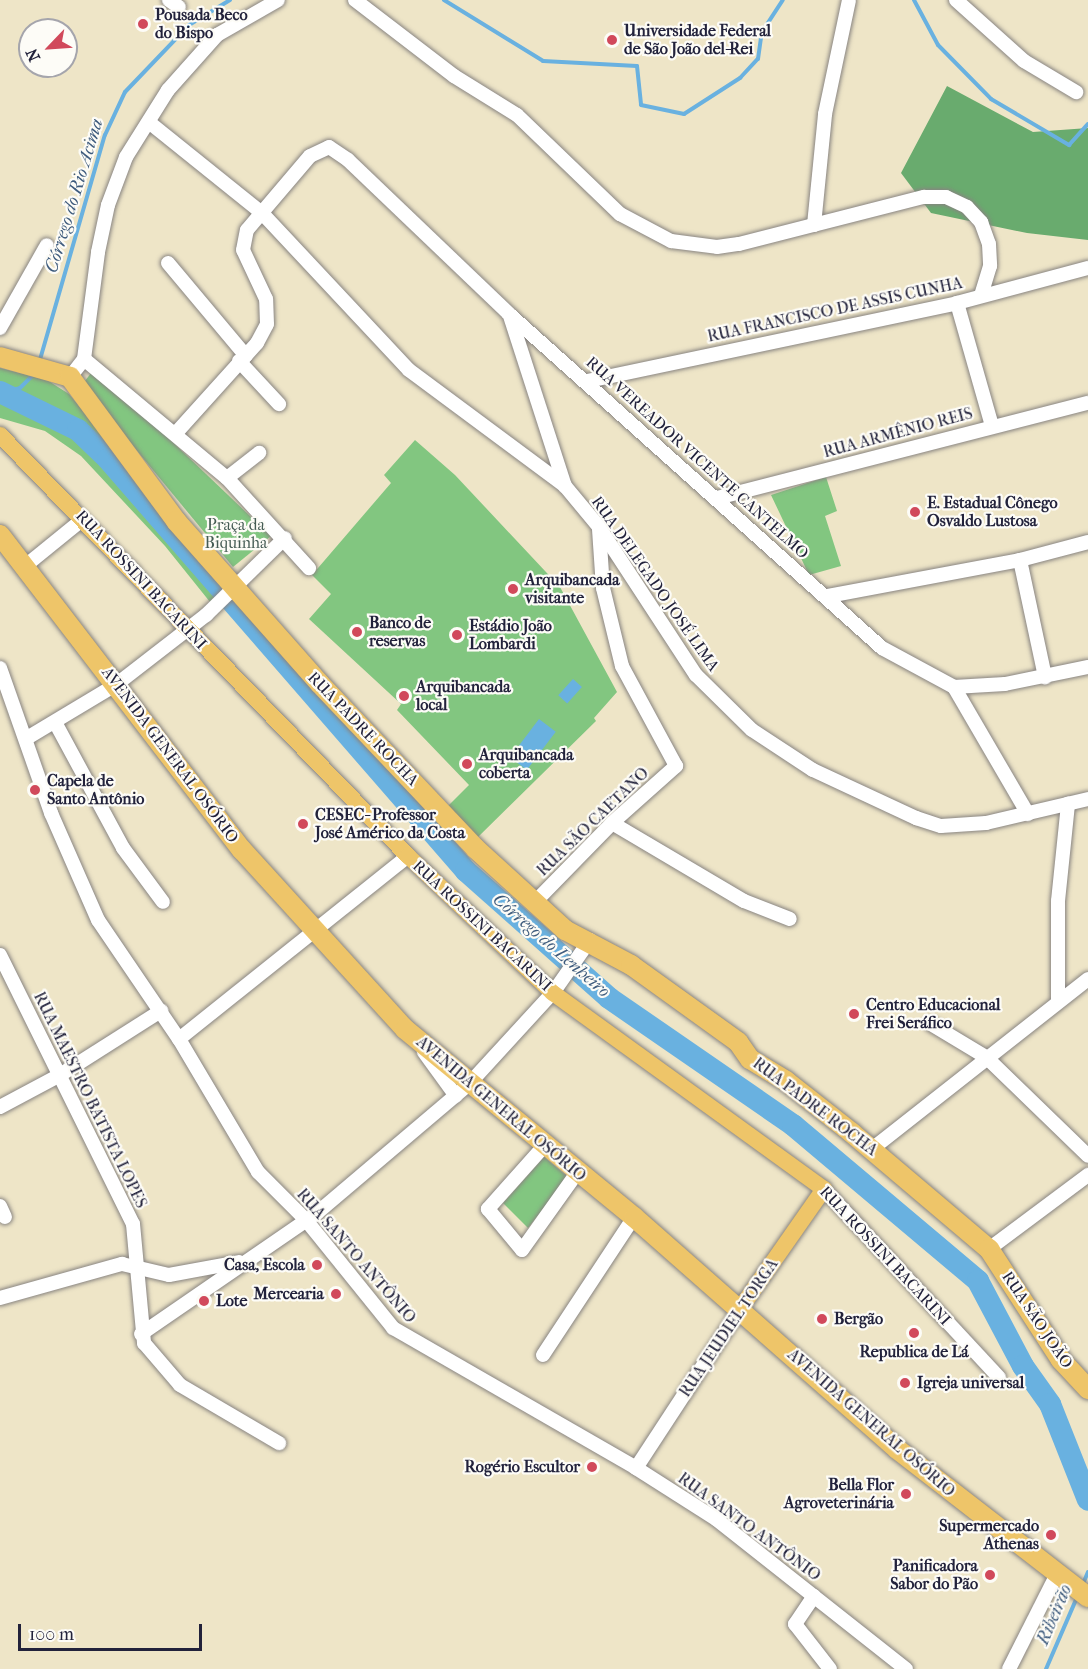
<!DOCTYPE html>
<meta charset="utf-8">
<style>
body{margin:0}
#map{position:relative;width:1088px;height:1669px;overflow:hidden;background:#eee5c7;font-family:"IM FELL French Canon",serif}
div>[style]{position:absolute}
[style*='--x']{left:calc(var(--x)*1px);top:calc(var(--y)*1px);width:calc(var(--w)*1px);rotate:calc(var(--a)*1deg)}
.green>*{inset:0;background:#82c680}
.forest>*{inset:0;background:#69ab6e}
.water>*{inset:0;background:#69b1e0;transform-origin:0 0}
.stream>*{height:4px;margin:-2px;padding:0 2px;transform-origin:2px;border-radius:2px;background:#69b1e0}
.river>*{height:22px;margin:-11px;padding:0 11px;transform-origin:11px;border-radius:11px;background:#69b1e0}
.roads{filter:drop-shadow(0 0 2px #888481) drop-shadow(0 0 2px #888481)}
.minor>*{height:14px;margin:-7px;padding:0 7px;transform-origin:7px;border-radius:7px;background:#fff}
.major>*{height:16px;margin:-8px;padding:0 8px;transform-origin:8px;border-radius:8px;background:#eec569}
.highway>*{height:20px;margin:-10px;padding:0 10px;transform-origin:10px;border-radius:10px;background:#eec569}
.dots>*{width:16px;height:16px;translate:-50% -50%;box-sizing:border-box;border:3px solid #fdfcf7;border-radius:50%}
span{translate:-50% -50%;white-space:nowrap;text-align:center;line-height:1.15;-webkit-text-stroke:4.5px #fdfcf7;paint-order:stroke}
.poi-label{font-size:16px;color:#22223b;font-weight:700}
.left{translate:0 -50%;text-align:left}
.right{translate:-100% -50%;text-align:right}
.street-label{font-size:16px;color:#22223b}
.park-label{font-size:16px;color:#445b53}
.water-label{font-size:18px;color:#3e5b7d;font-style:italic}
.north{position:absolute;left:18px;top:18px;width:60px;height:60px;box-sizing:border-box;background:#fdfcf7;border:2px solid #a5a5ac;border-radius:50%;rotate:245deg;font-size:16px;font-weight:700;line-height:24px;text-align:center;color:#22223b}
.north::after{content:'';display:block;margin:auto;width:21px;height:27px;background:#d1495b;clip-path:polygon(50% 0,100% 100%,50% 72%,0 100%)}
.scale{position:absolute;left:18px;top:1624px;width:184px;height:27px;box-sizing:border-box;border:3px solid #22223b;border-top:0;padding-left:8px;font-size:18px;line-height:21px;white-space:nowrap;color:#22223b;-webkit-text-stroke:4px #fdfcf7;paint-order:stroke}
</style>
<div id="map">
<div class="green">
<div style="clip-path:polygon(0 368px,47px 380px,69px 394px,228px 585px,210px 602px,165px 546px,81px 456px,45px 431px,0 418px)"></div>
<div style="clip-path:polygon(91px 373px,161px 431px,271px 536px,233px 567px,86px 389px,85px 381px)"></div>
<div style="clip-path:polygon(415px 440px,455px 475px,560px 587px,617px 692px,594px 718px,596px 721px,477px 838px,447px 807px,469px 785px,397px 710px,401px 704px,309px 619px,331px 594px,312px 575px,391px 483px,384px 475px)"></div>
<div style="clip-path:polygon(826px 477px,837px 511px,825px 516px,841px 566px,809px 575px,771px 495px)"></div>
<div style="clip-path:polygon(544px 1157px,568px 1177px,528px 1228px,503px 1203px)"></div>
</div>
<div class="forest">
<div style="clip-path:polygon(947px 86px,1033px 132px,1088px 128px,1088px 240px,1027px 233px,931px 213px,901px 173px)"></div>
</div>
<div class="water">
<div style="left:573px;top:679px;width:12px;height:22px;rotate:42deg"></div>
<div style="left:539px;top:719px;width:21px;height:48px;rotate:37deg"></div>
</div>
<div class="stream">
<div style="--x:444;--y:0;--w:116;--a:31.6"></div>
<div style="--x:543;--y:61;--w:94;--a:3"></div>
<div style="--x:637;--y:66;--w:39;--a:84"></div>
<div style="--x:641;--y:105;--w:44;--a:11.8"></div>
<div style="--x:684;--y:114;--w:67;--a:-32.7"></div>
<div style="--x:740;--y:78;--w:26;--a:-47"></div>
<div style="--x:758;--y:59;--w:27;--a:-82"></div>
<div style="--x:762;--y:32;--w:38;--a:-57"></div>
<div style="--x:914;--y:0;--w:51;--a:61.9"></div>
<div style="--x:938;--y:45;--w:76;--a:45.5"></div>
<div style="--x:991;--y:99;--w:91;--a:30.5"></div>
<div style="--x:1069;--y:145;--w:28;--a:-48"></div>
<div style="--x:39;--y:363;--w:237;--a:-73.9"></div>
<div style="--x:105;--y:135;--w:47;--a:-65.1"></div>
<div style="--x:125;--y:92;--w:93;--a:-46.3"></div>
<div style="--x:189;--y:25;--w:48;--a:-31.4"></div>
<div style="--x:4;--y:392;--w:16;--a:-14"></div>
<div style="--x:20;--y:388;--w:21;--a:-45"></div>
<div style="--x:1082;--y:1586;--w:15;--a:-67"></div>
<div style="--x:1046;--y:1669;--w:81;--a:-66.6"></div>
</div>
<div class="river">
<div style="--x:0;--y:392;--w:87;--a:26"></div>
<div style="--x:78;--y:430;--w:42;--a:44"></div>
<div style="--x:108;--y:459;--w:546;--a:49.01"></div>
<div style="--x:466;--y:871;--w:191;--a:41.6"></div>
<div style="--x:609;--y:998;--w:224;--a:34.6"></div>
<div style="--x:793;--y:1125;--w:242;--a:40.1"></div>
<div style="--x:978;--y:1281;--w:96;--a:62.1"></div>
<div style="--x:1023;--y:1366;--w:47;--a:54.6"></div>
<div style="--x:1050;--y:1404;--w:103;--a:68.4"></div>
</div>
<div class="roads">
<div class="minor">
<div style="--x:169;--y:0;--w:12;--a:35"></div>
<div style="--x:355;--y:0;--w:125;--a:37.5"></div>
<div style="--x:454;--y:76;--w:74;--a:31.8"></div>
<div style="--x:517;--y:115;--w:143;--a:43.9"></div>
<div style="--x:620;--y:214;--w:58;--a:27.9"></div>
<div style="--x:671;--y:241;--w:46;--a:7.4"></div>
<div style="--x:717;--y:247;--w:22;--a:-8"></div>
<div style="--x:739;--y:244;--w:191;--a:-14.3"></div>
<div style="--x:924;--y:197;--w:22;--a:0"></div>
<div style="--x:946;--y:197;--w:23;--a:25"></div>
<div style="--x:967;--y:207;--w:21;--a:47"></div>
<div style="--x:981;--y:222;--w:23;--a:70"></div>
<div style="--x:989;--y:244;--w:22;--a:87"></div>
<div style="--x:990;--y:266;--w:30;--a:107"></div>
<div style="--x:956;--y:0;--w:91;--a:41.9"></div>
<div style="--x:1024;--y:61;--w:61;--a:30.8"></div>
<div style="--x:150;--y:123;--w:144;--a:38.8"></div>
<div style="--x:262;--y:213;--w:215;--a:46.9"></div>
<div style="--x:409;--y:370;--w:194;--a:36.6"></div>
<div style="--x:565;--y:486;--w:53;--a:50.3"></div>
<div style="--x:599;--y:527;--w:177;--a:56.8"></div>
<div style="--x:696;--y:675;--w:78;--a:44.5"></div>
<div style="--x:752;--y:730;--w:73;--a:33.3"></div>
<div style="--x:813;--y:770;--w:114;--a:25"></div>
<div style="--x:916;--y:818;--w:26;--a:18"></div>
<div style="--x:941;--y:826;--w:45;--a:-3.8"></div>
<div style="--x:986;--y:823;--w:105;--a:-13.2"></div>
<div style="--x:814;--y:225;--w:112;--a:-84.3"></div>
<div style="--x:825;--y:114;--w:116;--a:-78.1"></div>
<div style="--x:168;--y:263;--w:121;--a:50"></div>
<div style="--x:957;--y:303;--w:128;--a:74.1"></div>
<div style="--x:510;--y:316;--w:179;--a:72.1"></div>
<div style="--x:0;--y:328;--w:95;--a:-60.5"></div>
<div style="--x:84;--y:359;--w:186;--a:39.8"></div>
<div style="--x:227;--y:478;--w:122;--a:47.7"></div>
<div style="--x:239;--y:361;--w:59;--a:47.1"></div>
<div style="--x:70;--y:377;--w:23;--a:-52"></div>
<div style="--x:84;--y:359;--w:108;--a:-82.5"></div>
<div style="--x:98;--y:252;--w:48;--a:-78"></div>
<div style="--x:108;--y:205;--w:51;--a:-69.4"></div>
<div style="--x:126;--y:157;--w:79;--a:-57.9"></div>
<div style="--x:168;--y:90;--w:74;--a:-48.3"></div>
<div style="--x:217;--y:35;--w:70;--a:-29.8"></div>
<div style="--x:588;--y:381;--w:377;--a:-11.9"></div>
<div style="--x:957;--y:303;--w:136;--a:-15"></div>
<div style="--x:176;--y:433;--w:121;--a:-48"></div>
<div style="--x:257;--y:343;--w:21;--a:-62"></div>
<div style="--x:267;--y:324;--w:25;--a:-92"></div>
<div style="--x:266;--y:299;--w:54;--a:-115.1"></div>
<div style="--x:243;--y:250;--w:20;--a:-79"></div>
<div style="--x:247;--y:230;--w:97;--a:-49.6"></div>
<div style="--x:310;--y:156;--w:21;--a:-25"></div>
<div style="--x:329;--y:147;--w:23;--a:34"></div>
<div style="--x:348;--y:160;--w:223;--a:43.7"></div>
<div style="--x:509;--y:314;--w:501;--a:41.84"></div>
<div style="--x:882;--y:648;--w:82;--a:28.4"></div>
<div style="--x:954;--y:687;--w:51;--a:-3.4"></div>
<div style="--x:1005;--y:684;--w:85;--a:-11.6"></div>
<div style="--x:227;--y:478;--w:41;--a:-38"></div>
<div style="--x:717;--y:498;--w:383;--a:-14.4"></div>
<div style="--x:1020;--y:560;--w:120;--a:77.9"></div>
<div style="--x:24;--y:567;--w:76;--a:-39.1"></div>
<div style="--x:828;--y:596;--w:195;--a:-10.6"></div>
<div style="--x:1020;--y:560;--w:70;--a:-14.8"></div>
<div style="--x:0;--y:668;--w:154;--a:70.6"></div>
<div style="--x:51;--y:813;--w:117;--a:66.3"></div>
<div style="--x:98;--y:920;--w:144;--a:55.8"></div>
<div style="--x:179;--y:1039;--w:155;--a:59.3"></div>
<div style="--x:258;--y:1172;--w:68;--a:45"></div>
<div style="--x:306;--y:1220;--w:139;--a:51.1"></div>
<div style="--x:393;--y:1328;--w:280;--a:29.9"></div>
<div style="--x:636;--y:1468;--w:95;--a:32.5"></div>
<div style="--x:716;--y:1519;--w:242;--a:38.3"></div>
<div style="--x:954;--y:687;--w:147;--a:59.8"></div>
<div style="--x:56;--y:724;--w:141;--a:61.6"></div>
<div style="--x:123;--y:848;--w:67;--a:53.5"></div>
<div style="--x:27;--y:738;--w:105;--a:-31"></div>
<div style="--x:117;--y:684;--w:113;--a:-37.8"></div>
<div style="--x:206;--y:615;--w:110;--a:-44.3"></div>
<div style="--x:612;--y:823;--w:153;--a:30.6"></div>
<div style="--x:744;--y:901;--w:49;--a:21.4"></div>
<div style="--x:535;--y:902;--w:110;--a:-45.7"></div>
<div style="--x:612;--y:823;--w:86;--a:-41.7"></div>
<div style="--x:676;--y:766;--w:114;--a:-118.4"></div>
<div style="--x:622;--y:666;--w:80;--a:-103.7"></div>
<div style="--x:603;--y:588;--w:59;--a:-93.9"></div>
<div style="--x:0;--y:955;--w:300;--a:63.7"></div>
<div style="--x:133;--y:1224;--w:120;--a:84.7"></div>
<div style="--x:144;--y:1343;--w:55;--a:49.4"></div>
<div style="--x:180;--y:1385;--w:115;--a:30.4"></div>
<div style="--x:1058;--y:1001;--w:100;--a:-90"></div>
<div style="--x:1058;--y:901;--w:98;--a:-84.1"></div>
<div style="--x:931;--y:1024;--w:64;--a:31"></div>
<div style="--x:986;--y:1057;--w:142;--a:44.1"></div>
<div style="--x:179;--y:1039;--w:293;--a:-38.6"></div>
<div style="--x:424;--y:1052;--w:54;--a:54"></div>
<div style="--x:0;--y:1107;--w:68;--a:-28.1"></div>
<div style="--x:60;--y:1075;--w:120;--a:-32.4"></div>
<div style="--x:545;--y:1145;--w:86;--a:131.7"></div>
<div style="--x:488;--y:1209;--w:53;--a:50.3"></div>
<div style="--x:522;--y:1250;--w:95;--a:-54.5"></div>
<div style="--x:872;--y:1149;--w:275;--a:-38.2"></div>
<div style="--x:824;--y:1189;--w:257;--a:47.1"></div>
<div style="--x:0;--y:1206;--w:12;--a:66"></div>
<div style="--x:989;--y:1249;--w:124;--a:-36.8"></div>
<div style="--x:0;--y:1298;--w:127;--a:-15.6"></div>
<div style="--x:122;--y:1264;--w:48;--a:13.2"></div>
<div style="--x:169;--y:1275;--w:71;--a:-10.5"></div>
<div style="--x:141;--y:1334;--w:214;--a:-34.5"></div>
<div style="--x:317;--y:1213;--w:199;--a:-40.3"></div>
<div style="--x:469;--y:1084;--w:127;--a:-47.5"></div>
<div style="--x:555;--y:990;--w:61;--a:-55"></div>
<div style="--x:543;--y:1355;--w:165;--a:-56.6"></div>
<div style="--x:636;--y:1468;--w:190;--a:-56.8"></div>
<div style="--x:814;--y:1596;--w:34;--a:124"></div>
<div style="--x:795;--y:1624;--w:57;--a:52.1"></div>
<div style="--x:1009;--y:1669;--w:104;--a:-63.2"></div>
</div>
<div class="major">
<div style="--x:0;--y:435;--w:586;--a:45.9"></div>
<div style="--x:408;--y:856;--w:199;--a:43.4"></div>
<div style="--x:553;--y:993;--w:334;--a:35.9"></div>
<div style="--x:824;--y:1189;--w:146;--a:125"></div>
</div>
<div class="highway">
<div style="--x:0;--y:357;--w:73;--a:15.9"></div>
<div style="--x:70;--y:377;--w:179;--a:53.6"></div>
<div style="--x:176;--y:521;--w:217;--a:48.5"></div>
<div style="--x:320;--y:684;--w:226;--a:46.6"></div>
<div style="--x:475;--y:848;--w:122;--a:42.3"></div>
<div style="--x:565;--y:930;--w:75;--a:27.9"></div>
<div style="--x:631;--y:965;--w:132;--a:35.7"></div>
<div style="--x:738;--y:1042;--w:21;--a:55"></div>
<div style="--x:750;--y:1059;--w:42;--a:31.4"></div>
<div style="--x:786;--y:1081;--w:84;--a:38.2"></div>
<div style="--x:852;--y:1133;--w:180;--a:40.3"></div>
<div style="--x:989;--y:1249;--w:132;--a:57"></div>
<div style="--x:1061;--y:1360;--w:40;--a:47"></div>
<div style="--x:0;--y:535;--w:397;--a:52.5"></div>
<div style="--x:242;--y:850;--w:242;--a:47.7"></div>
<div style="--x:405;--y:1029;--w:296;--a:39.4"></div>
<div style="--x:634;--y:1217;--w:351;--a:41.4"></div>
<div style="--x:897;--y:1449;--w:242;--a:37.8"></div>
</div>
</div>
<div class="dots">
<div style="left:143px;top:24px;background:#d1495b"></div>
<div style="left:612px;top:40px;background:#d1495b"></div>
<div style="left:915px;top:512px;background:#d1495b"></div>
<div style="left:513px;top:589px;background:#d1495b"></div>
<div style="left:357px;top:632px;background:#d1495b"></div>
<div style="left:457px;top:635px;background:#d1495b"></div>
<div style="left:404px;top:696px;background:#d1495b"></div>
<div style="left:467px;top:764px;background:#d1495b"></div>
<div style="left:35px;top:790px;background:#d1495b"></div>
<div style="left:303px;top:824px;background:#d1495b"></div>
<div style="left:854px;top:1014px;background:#d1495b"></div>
<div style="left:317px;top:1265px;background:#d1495b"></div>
<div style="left:336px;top:1294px;background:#d1495b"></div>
<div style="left:204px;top:1301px;background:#d1495b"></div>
<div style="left:822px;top:1319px;background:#d1495b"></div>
<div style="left:914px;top:1333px;background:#d1495b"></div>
<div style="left:905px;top:1383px;background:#d1495b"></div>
<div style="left:592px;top:1467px;background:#d1495b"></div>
<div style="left:906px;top:1494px;background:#d1495b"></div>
<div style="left:1051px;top:1535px;background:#d1495b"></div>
<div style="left:990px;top:1575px;background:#d1495b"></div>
</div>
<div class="poi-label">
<span class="left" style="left:155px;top:24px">Pousada Beco<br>do Bispo</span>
<span class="left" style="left:624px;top:40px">Universidade Federal<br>de São João del-Rei</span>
<span class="left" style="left:927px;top:512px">E. Estadual Cônego<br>Osvaldo Lustosa</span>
<span class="left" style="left:525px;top:589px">Arquibancada<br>visitante</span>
<span class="left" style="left:369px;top:632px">Banco de<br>reservas</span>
<span class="left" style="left:469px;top:635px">Estádio João<br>Lombardi</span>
<span class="left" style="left:416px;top:696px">Arquibancada<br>local</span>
<span class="left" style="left:479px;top:764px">Arquibancada<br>coberta</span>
<span class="left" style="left:47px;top:790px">Capela de<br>Santo Antônio</span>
<span class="left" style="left:315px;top:824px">CESEC- Professor<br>José Américo da Costa</span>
<span class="left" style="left:866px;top:1014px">Centro Educacional<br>Frei Seráfico</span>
<span class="right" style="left:305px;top:1265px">Casa, Escola</span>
<span class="right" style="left:324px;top:1294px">Mercearia</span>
<span class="left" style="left:216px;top:1301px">Lote</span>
<span class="left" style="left:834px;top:1319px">Bergão</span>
<span style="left:914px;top:1352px">Republica de Lá</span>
<span class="left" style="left:917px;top:1383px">Igreja universal</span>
<span class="right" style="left:580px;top:1467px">Rogério Escultor</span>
<span class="right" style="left:894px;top:1494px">Bella Flor<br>Agroveterinária</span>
<span class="right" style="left:1039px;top:1535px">Supermercado<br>Athenas</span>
<span class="right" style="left:978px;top:1575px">Panificadora<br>Sabor do Pão</span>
</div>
<div class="street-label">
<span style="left:835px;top:310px;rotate:-12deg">RUA FRANCISCO DE ASSIS CUNHA</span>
<span style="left:898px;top:433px;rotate:-15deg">RUA ARMÊNIO REIS</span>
<span style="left:697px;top:458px;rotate:42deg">RUA VEREADOR VICENTE CANTELMO</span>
<span style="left:141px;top:580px;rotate:47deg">RUA ROSSINI BACARINI</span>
<span style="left:655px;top:584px;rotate:55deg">RUA DELEGADO JOSÉ LIMA</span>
<span style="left:363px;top:729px;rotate:46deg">RUA PADRE ROCHA</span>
<span style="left:170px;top:755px;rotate:53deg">AVENIDA GENERAL OSÓRIO</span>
<span style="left:593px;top:822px;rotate:-44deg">RUA SÃO CAETANO</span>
<span style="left:482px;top:926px;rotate:43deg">RUA ROSSINI BACARINI</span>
<span style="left:90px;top:1100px;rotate:64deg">RUA MAESTRO BATISTA LOPES</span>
<span style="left:815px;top:1107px;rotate:37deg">RUA PADRE ROCHA</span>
<span style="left:501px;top:1109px;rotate:40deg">AVENIDA GENERAL OSÓRIO</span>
<span style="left:356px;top:1256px;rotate:49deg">RUA SANTO ANTÔNIO</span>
<span style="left:885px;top:1256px;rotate:47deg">RUA ROSSINI BACARINI</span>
<span style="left:1037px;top:1320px;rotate:56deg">RUA SÃO JOÃO</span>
<span style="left:729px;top:1328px;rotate:-56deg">RUA JEUDIEL TORGA</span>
<span style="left:871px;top:1423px;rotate:41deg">AVENIDA GENERAL OSÓRIO</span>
<span style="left:749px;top:1527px;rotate:36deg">RUA SANTO ANTÔNIO</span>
</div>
<div class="park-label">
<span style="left:236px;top:534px">Praça da<br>Biquinha</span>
</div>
<div class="water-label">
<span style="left:75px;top:196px;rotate:-73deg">Córrego do Rio Acima</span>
<span style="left:551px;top:946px;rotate:41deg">Córrego do Lenheiro</span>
<span style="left:1055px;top:1615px;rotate:-67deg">Ribeirão</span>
</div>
<div class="north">N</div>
<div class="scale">100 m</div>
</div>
